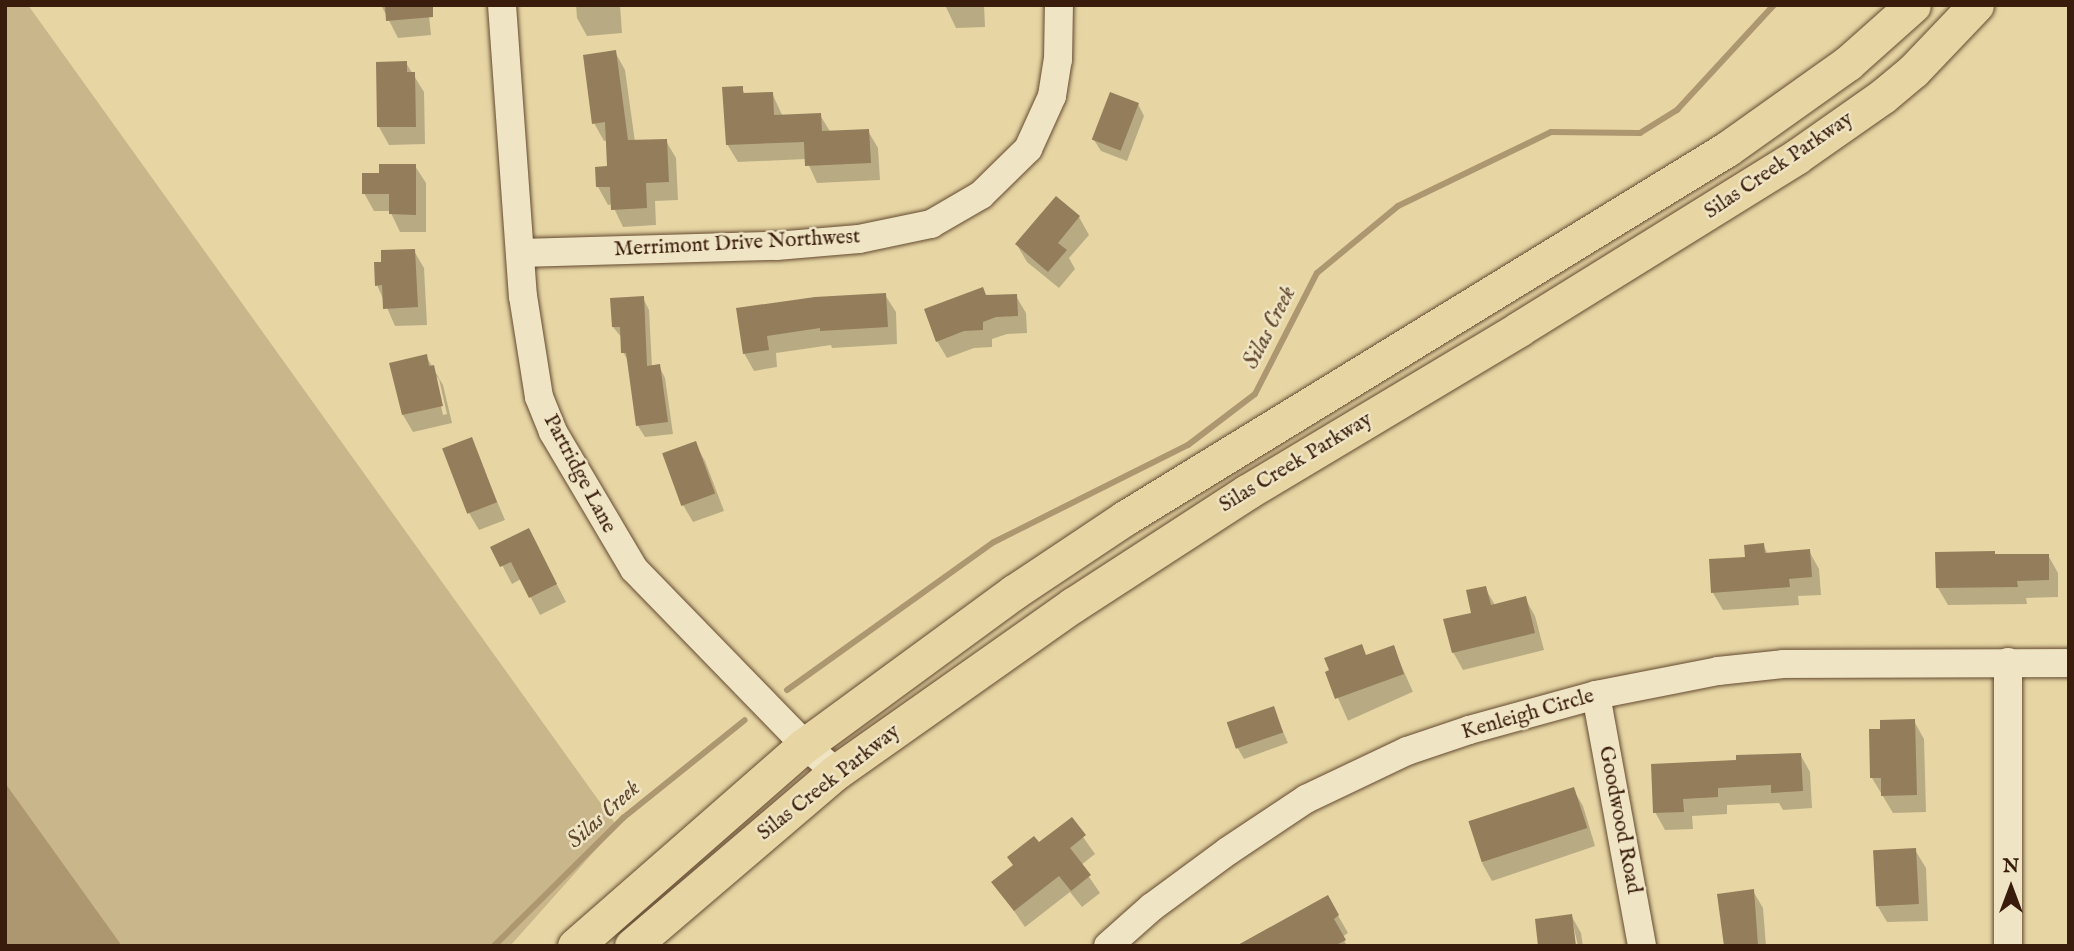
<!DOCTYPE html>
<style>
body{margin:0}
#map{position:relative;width:2074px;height:951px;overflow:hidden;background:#e7d6a4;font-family:"IM FELL English",serif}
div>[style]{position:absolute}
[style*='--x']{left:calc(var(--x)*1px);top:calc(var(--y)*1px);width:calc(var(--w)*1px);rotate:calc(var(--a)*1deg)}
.green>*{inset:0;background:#c9b68a}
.water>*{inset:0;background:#ac9770}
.shadow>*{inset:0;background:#0003;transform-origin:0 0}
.stream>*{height:6px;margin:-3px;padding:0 3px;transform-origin:3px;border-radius:3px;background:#ac9770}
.building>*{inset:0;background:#937d5b;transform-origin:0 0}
.roads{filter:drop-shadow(0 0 2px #644a31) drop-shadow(0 0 2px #644a31)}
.minor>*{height:28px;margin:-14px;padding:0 14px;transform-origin:14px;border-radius:14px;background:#efe4c4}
.major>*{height:35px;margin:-17.5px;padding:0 17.5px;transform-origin:17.5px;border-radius:17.5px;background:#e7d6a4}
span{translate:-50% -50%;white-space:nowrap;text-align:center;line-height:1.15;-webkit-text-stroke:5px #efe4c4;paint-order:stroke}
.street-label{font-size:21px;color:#391c0b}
.water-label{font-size:23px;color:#61472e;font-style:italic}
.frame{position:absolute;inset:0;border:7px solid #391c0b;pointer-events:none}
.north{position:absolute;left:1976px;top:853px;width:70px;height:70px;-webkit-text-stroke:5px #efe4c4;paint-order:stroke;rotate:0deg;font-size:19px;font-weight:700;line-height:28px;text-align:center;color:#391c0b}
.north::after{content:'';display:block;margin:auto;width:24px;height:32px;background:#391c0b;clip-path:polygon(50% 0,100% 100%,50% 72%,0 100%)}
</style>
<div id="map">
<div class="green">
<div style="clip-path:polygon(5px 5px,28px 5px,617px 826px,510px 946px,5px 946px)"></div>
</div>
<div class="water">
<div style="clip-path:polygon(5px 783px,122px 946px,5px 946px)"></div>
</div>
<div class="shadow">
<div style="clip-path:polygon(381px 5px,428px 5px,431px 35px,398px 38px)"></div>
<div style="clip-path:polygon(576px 5px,620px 5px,622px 33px,587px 36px,577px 18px)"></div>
<div style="clip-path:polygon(945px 5px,984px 5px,985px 27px,956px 28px)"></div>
<div style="clip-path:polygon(615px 52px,625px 70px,635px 142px,666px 141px,676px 158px,678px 200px,655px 201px,656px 225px,623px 227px,612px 204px,608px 205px,598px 187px,609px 168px,608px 140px,604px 141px,594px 123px)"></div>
<div style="clip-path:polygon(406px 63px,424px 92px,425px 144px,389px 145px,379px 127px)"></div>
<div style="clip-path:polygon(742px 88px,745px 94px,772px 93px,783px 117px,820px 115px,831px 133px,868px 131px,878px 148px,880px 180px,817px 183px,806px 159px,738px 162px,727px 144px)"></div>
<div style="clip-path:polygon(1138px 104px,1144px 116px,1127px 161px,1101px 151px,1094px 140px)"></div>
<div style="clip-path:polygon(415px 166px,426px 183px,426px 232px,400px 232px,390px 211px,374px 211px,364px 193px,381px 175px)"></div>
<div style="clip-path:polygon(1079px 217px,1089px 235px,1069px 258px,1075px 269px,1059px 288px,1027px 262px,1017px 245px)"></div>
<div style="clip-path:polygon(414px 251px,424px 268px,427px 325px,395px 326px,377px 285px)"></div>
<div style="clip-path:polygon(885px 295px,896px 312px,897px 344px,832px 348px,831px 345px,776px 353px,777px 367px,754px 371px,744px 353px,738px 310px)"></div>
<div style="clip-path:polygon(986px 296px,1016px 296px,1026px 313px,1027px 333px,1007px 334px,992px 339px,992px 347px,974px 348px,947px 358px,937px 341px)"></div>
<div style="clip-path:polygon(643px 298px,649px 310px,652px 367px,659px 366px,665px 378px,673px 434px,645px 437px,638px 426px,630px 364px,623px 352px,622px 338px,613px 327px)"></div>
<div style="clip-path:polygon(evenodd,426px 356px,443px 385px,452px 423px,413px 432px,403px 415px,426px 356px,434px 374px,439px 379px,447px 414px,443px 415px,434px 374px)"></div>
<div style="clip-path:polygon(471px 440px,505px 520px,479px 530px,469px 513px)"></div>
<div style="clip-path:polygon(695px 444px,705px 461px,724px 511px,693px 522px,683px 505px)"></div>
<div style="clip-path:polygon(1763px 545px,1768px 554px,1809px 551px,1819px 569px,1821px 595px,1798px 596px,1799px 605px,1723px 610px,1713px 593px)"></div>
<div style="clip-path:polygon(493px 548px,538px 548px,566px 602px,540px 615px,521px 579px,512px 584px)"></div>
<div style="clip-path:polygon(2048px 555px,2058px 573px,2058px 597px,2026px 598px,2027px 604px,1948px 605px,1938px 588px)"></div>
<div style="clip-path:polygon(1485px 588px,1495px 605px,1525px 598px,1535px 616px,1544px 650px,1463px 670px,1453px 652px)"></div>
<div style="left:1393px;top:647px;width:49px;height:71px;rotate:66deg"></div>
<div style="clip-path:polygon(1273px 708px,1288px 743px,1244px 759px,1237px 747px)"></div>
<div style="clip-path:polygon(1914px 721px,1924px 739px,1926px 812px,1893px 813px,1872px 778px,1882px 731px)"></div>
<div style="clip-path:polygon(1800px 754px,1810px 772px,1812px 808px,1783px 810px,1779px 803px,1727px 805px,1727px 814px,1692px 816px,1693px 829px,1665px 830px,1655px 812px,1738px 762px)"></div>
<div style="clip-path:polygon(1573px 789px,1583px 806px,1595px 846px,1492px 881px,1482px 863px)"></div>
<div style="clip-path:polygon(1071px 820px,1095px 854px,1081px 865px,1100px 893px,1082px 907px,1070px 892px,1025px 927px,994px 882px)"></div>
<div style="clip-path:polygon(1915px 850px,1926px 868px,1928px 921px,1887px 922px,1877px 905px)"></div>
<div style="clip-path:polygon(1753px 891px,1763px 908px,1766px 946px,1726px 946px)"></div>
<div style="clip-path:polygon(1328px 898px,1348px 933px,1342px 937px,1347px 946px,1255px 946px)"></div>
<div style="clip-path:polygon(1571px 915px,1581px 933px,1583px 946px,1578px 946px)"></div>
</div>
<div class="stream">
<div style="--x:787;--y:690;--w:254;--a:-35.6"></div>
<div style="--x:994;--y:542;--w:217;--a:-26.6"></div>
<div style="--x:1188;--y:445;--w:84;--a:-37.3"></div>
<div style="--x:1255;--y:394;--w:136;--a:-62.9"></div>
<div style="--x:1317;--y:273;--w:105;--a:-39.6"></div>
<div style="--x:1398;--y:206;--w:170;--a:-25.8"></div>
<div style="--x:1551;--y:132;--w:89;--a:0.6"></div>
<div style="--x:1640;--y:133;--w:44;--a:-31.9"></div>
<div style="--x:1677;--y:110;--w:143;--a:-47.3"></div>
<div style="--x:494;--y:946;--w:182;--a:-44.8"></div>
<div style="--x:623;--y:818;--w:156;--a:-38.8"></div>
</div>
<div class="building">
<div style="clip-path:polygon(385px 5px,433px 5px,433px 17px,386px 21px)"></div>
<div style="clip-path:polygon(616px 50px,628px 140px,667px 139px,669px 182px,646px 183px,647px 208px,611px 210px,610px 187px,596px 187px,595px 167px,607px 166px,605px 122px,592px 124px,583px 55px)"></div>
<div style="clip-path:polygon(407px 61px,407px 72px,415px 72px,416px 127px,377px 127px,376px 62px)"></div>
<div style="clip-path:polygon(743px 86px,743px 93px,773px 92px,774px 115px,821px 113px,822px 131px,869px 129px,871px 163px,805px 166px,804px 142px,726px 145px,722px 87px)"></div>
<div style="left:1110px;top:92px;width:31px;height:51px;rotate:21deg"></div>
<div style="clip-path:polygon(379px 164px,416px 164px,416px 215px,389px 214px,389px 194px,362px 194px,362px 173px,379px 173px)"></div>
<div style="clip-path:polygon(1056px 196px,1080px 216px,1058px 243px,1067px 250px,1048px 272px,1015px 244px)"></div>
<div style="clip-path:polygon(415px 249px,418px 307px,383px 309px,382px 285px,375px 286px,374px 262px,381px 262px,381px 250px)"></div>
<div style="clip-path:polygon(983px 287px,986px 295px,1017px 294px,1018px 316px,996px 317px,983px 322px,983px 330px,964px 331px,936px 342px,924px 309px)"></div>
<div style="clip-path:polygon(886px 293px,888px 327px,820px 331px,820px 328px,767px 336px,769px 350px,743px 354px,736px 308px,815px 297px)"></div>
<div style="clip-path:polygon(644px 296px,647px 366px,660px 364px,668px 422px,636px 426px,626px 353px,621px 353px,620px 327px,612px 327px,610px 298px)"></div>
<div style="clip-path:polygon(427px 354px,429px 366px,434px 365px,443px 406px,402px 415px,389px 363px)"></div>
<div style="left:472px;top:437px;width:70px;height:32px;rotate:69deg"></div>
<div style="left:696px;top:441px;width:56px;height:36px;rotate:70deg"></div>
<div style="clip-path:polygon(529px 528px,557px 584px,529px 598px,511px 562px,500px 567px,490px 547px)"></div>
<div style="clip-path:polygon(1764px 543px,1765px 553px,1810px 549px,1812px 577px,1789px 579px,1790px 587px,1711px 593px,1709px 559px,1745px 557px,1744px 545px)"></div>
<div style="clip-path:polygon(1995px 551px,1995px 554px,2049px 554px,2049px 580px,2017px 581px,2018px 587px,1936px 588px,1935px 552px)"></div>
<div style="clip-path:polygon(1486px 586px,1491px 605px,1526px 596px,1535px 633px,1452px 653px,1443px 619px,1471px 613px,1466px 590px)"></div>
<div style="clip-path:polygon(1362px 644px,1366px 655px,1394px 645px,1404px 674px,1335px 699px,1325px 672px,1329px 670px,1324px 658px)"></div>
<div style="left:1274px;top:706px;width:28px;height:50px;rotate:71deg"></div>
<div style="clip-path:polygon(1915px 719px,1917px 795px,1881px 796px,1881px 778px,1870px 778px,1869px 729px,1880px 729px,1880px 720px)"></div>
<div style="clip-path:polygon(1801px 753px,1803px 791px,1771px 793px,1771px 785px,1718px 788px,1718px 797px,1683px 799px,1684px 812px,1653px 813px,1651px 764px,1736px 760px,1736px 755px)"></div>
<div style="left:1574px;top:787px;width:43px;height:111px;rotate:72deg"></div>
<div style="clip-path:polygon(1072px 817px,1086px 835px,1070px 848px,1091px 875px,1071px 891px,1059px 876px,1014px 911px,991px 882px,1013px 865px,1007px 857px,1034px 836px,1039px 842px)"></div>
<div style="left:1916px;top:848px;width:56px;height:43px;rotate:87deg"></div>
<div style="clip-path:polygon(1754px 889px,1758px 946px,1724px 946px,1717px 894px)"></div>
<div style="clip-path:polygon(1328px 895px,1339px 915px,1334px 919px,1346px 940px,1334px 946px,1236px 946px)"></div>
<div style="clip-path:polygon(1572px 914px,1576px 946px,1538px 946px,1535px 919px)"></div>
</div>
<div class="roads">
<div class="minor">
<div style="--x:502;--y:5;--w:292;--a:85.9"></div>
<div style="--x:523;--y:296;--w:102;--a:81"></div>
<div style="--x:539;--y:397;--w:38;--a:68"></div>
<div style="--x:553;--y:432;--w:159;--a:59.4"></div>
<div style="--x:634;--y:569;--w:245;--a:45.8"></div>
<div style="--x:805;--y:745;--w:41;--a:41.1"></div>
<div style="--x:520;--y:253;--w:256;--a:-1.6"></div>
<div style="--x:776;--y:246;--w:83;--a:-4.8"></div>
<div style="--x:859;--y:239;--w:74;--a:-11.8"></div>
<div style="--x:931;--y:224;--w:58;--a:-30.1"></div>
<div style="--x:981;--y:195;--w:66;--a:-44.4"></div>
<div style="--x:1028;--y:149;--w:58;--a:-65.6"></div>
<div style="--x:1052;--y:96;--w:36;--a:-81"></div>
<div style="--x:1058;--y:60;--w:55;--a:-89"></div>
<div style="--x:2008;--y:662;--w:284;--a:90"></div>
<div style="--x:1596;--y:695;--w:255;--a:79.6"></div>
<div style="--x:1108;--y:946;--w:59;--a:-41.6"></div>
<div style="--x:1152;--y:907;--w:94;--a:-36.4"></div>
<div style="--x:1228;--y:851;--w:94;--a:-33.7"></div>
<div style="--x:1306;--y:799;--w:112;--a:-25.4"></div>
<div style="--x:1407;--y:751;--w:65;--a:-18.7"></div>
<div style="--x:1469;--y:730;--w:132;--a:-15.4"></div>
<div style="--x:1596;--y:695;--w:124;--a:-11.1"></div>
<div style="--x:1718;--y:671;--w:65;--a:-6.1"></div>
<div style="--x:1783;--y:664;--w:286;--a:-0.2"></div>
</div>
<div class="major">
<div style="--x:575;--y:946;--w:305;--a:-41.2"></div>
<div style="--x:805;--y:745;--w:259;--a:-36.2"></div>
<div style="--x:1014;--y:592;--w:133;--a:-33.7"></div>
<div style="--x:1125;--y:518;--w:706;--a:-31.51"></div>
<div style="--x:1727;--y:149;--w:148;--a:-35.4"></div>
<div style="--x:1848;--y:63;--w:87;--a:-41.7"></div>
<div style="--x:632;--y:946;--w:268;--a:-40.5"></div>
<div style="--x:836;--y:772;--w:290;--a:-35.2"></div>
<div style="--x:1073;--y:605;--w:207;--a:-33"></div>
<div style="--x:1247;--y:492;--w:317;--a:-30.9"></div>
<div style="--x:1519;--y:329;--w:326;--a:-31.8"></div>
<div style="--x:1796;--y:157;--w:106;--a:-35"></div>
<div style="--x:1883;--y:96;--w:40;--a:-40"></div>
<div style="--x:1914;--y:70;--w:90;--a:-46.4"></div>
</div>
</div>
<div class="street-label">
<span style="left:1779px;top:166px;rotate:-34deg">Silas Creek Parkway</span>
<span style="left:737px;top:244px;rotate:-3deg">Merrimont Drive Northwest</span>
<span style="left:1296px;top:463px;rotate:-31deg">Silas Creek Parkway</span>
<span style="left:579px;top:474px;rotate:62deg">Partridge Lane</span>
<span style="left:1528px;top:715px;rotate:-16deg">Kenleigh Circle</span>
<span style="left:829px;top:783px;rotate:-38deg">Silas Creek Parkway</span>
<span style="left:1619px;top:820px;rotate:79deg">Goodwood Road</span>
</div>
<div class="water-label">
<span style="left:1270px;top:328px;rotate:-63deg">Silas Creek</span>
<span style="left:604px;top:815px;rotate:-42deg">Silas Creek</span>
</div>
<div class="frame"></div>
<div class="north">N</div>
</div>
